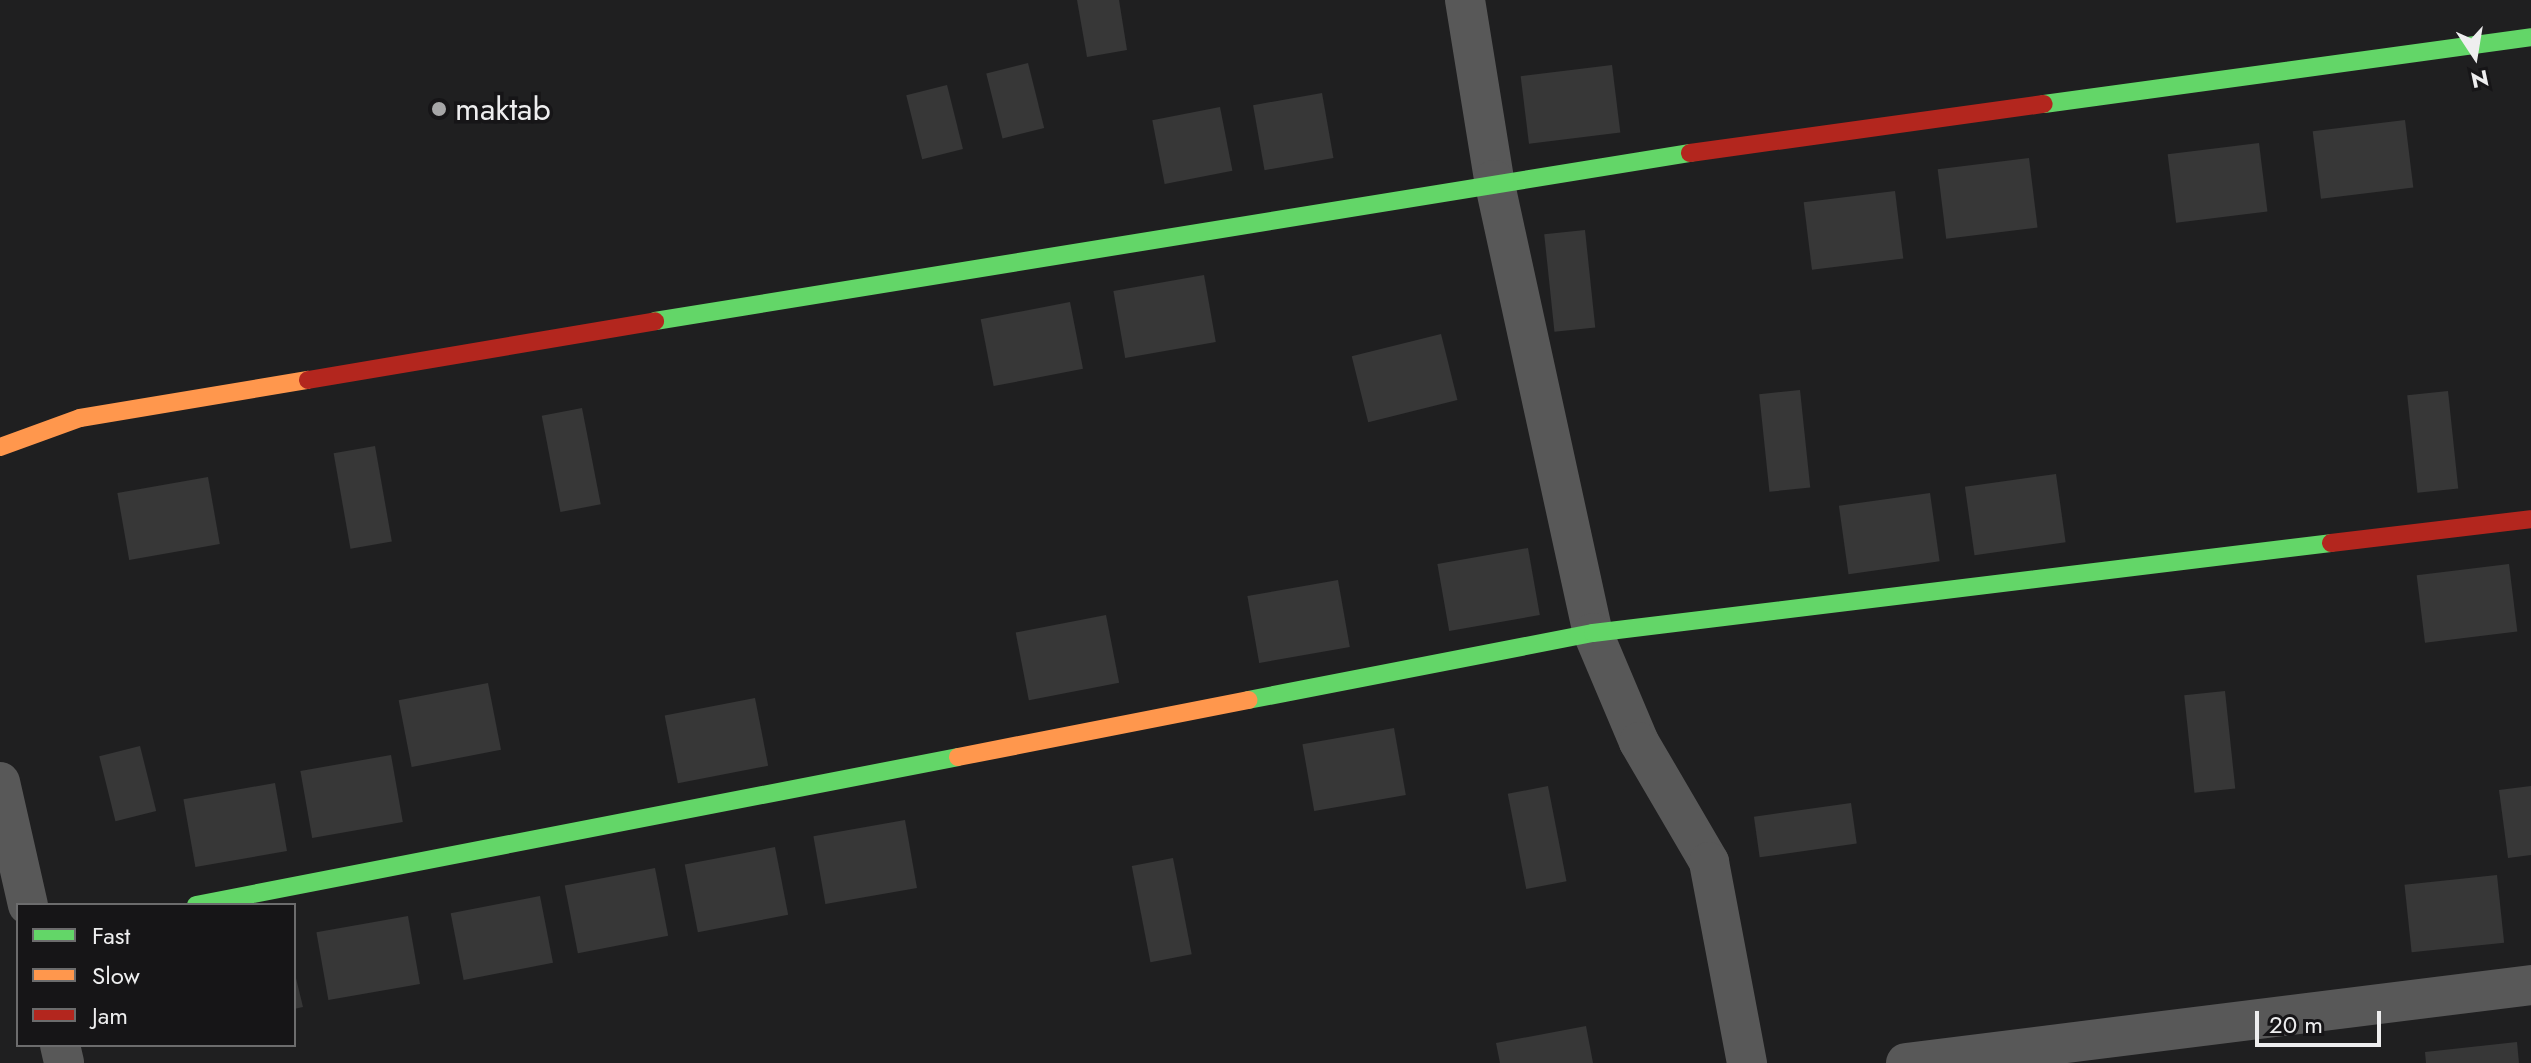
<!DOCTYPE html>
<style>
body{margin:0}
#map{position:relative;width:2531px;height:1063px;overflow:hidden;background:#1f1f20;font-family:Jost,sans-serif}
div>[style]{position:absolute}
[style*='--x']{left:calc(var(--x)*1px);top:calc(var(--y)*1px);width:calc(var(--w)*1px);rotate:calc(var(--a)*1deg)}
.building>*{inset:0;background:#373737;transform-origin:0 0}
.street>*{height:40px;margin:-20px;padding:0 20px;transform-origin:20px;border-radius:20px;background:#585858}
.fast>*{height:18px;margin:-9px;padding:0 9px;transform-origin:9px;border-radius:9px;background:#63d668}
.slow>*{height:18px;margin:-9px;padding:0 9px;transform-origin:9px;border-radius:9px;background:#ff974d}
.jam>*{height:18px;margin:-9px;padding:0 9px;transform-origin:9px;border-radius:9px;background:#b3261e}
.dots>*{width:22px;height:22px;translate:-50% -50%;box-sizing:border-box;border:4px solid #161517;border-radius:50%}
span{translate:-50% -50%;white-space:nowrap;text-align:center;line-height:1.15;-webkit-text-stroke:7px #161517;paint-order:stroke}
.poi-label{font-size:32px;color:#eeeeef}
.left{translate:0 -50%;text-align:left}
.legend{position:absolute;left:16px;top:903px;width:280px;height:144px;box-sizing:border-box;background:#161517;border:2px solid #6c6c6d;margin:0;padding:10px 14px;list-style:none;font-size:24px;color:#eeeeef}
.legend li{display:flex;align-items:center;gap:16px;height:40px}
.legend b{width:40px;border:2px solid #6c6c6d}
.north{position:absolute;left:2435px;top:16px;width:80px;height:80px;-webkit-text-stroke:6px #161517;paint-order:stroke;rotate:168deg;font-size:22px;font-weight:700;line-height:32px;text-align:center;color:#eeeeef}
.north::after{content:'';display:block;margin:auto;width:28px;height:36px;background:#eeeeef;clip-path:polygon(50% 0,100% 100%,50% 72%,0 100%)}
.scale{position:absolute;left:2255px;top:1011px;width:126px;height:36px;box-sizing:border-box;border:4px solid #eeeeef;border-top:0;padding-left:10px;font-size:24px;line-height:28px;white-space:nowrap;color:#eeeeef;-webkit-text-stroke:6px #161517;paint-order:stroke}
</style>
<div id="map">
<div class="building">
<div style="clip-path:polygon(1077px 0,1119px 0,1127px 50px,1087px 57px)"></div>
<div style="left:1028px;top:63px;width:67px;height:43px;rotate:76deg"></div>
<div style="left:1612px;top:65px;width:68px;height:92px;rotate:83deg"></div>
<div style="left:947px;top:85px;width:66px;height:42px;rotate:76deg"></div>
<div style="left:1322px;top:93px;width:66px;height:70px;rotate:80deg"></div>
<div style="left:1220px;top:107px;width:65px;height:69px;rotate:79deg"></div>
<div style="left:2405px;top:120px;width:68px;height:93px;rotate:83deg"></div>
<div style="left:2259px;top:143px;width:69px;height:92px;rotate:83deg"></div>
<div style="left:2029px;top:158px;width:70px;height:92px;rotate:83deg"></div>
<div style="left:1895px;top:191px;width:68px;height:92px;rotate:83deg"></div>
<div style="left:1585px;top:230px;width:98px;height:41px;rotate:84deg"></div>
<div style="left:1204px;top:275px;width:68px;height:92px;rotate:80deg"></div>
<div style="left:1070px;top:302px;width:68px;height:91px;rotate:79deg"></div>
<div style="left:1441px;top:334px;width:68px;height:92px;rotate:76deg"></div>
<div style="left:1800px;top:390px;width:98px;height:41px;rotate:84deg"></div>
<div style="left:2448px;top:391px;width:98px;height:41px;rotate:84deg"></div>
<div style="left:582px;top:408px;width:98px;height:41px;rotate:79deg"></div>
<div style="left:375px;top:446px;width:97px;height:42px;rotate:80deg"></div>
<div style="left:2056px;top:474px;width:69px;height:92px;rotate:82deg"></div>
<div style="left:208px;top:477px;width:68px;height:92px;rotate:80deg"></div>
<div style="left:1930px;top:493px;width:69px;height:92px;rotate:82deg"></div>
<div style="left:1528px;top:548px;width:68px;height:92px;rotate:80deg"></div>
<div style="left:2509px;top:564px;width:68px;height:93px;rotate:83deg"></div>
<div style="left:1338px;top:580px;width:68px;height:92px;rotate:80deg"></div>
<div style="left:1106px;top:615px;width:69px;height:92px;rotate:79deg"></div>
<div style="left:488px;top:683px;width:68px;height:91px;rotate:79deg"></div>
<div style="left:2225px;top:691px;width:98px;height:41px;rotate:84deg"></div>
<div style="left:755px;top:698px;width:69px;height:92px;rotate:79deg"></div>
<div style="left:1394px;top:728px;width:68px;height:93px;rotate:80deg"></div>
<div style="left:140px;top:746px;width:67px;height:42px;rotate:76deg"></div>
<div style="left:391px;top:755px;width:68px;height:92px;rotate:80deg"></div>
<div style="left:275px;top:783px;width:69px;height:93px;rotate:80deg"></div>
<div style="left:1548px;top:786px;width:97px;height:41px;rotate:79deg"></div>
<div style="clip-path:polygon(2531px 786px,2531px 855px,2508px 858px,2499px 790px)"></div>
<div style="left:1851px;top:803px;width:41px;height:98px;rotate:82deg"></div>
<div style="left:905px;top:820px;width:69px;height:93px;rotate:80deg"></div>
<div style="left:775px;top:847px;width:69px;height:92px;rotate:79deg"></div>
<div style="left:1173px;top:858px;width:98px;height:42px;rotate:79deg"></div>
<div style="left:655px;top:868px;width:69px;height:92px;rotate:79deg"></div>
<div style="left:2497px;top:875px;width:68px;height:93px;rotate:84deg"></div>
<div style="left:540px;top:896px;width:68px;height:91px;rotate:79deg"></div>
<div style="left:408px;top:916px;width:69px;height:93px;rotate:80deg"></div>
<div style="clip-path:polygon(294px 970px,303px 1007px,294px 1009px)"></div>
<div style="clip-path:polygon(1586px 1026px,1593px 1063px,1500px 1063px,1496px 1043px)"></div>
<div style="clip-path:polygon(2517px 1042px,2519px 1063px,2426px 1063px,2425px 1052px)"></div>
</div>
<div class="street">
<div style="--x:1465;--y:0;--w:182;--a:80.8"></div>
<div style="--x:1494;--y:180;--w:464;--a:77.7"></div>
<div style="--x:1593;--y:633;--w:118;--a:67.1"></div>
<div style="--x:1639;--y:742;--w:139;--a:59.7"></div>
<div style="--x:1709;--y:862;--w:205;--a:79.3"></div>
<div style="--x:0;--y:782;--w:126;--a:77.2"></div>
<div style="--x:60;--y:1045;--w:18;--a:77"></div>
<div style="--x:1906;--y:1063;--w:630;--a:-7.11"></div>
</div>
<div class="fast">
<div style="--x:2044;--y:104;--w:492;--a:-7.8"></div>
<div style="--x:655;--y:321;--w:1049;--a:-9.22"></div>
<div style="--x:1248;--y:700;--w:351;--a:-11"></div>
<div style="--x:1593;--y:633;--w:743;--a:-6.95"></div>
<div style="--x:196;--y:905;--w:776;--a:-10.99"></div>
</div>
<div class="slow">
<div style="--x:0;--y:447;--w:85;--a:-19.9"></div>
<div style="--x:80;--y:418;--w:231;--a:-9.5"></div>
<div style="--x:958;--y:757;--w:296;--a:-11.1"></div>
</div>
<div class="jam">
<div style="--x:1690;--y:153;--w:357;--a:-7.9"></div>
<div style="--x:308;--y:380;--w:352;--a:-9.6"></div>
<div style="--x:2331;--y:543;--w:201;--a:-6.8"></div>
</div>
<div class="dots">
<div style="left:439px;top:109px;background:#a6a6a7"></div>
</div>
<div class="poi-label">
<span class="left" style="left:455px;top:109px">maktab</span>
</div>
<ul class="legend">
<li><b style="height:10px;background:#63d668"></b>Fast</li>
<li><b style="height:10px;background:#ff974d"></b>Slow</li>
<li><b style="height:10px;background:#b3261e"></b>Jam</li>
</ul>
<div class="north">N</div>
<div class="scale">20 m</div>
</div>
